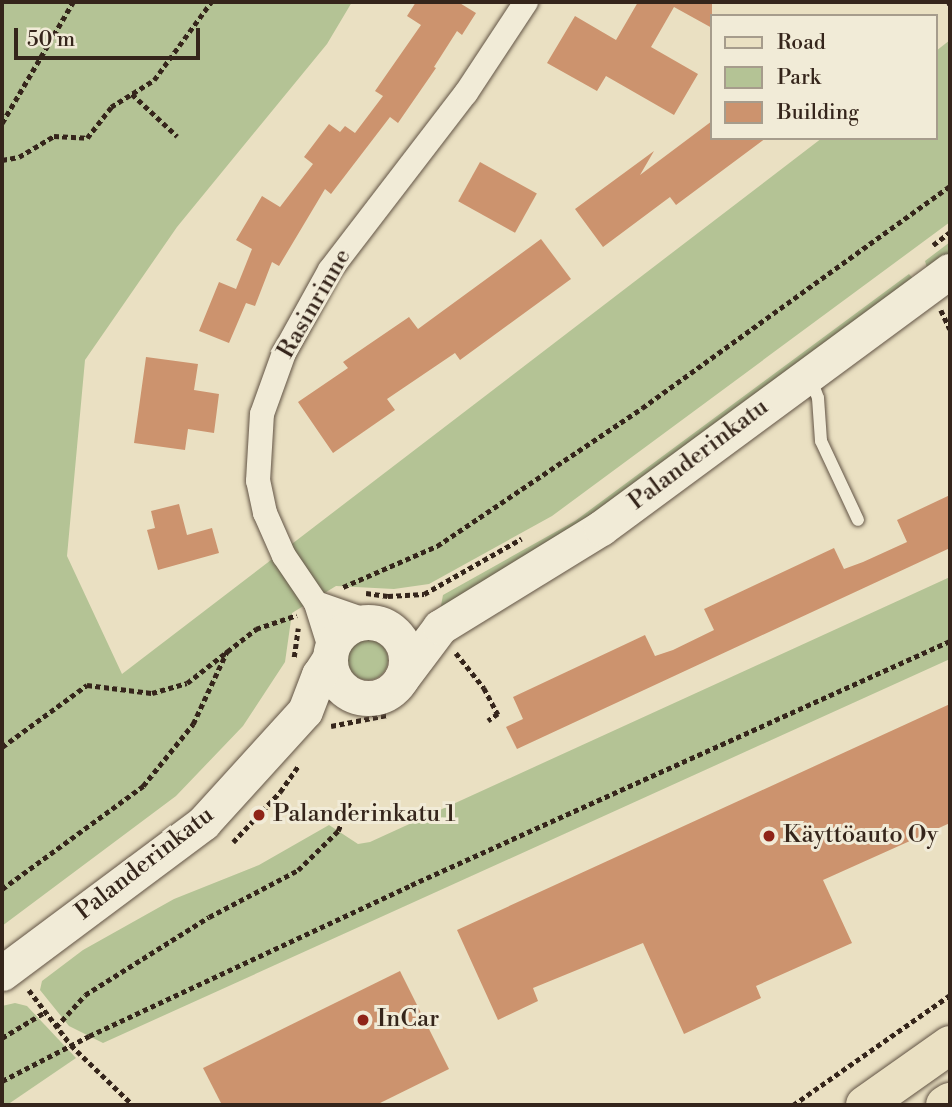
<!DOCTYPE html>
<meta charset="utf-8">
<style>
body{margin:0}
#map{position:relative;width:952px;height:1107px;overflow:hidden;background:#eae0c2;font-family:"Libre Bodoni",serif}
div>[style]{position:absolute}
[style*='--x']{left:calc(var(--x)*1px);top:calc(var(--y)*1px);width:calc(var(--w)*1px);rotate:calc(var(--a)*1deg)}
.green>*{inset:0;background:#b4c395}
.round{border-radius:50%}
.building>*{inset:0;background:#cc936e;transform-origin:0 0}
.path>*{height:4.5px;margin-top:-2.25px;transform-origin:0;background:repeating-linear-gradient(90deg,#35251b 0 5px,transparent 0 8.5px)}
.roads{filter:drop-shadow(0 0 2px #625445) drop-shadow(0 0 2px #625445)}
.lane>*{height:12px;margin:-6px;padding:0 6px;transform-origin:6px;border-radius:6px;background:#f1ebd7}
.street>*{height:24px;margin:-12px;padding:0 12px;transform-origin:12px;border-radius:12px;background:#f1ebd7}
.secondary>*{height:35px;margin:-17.5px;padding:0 17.5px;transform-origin:17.5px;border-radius:17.5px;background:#f1ebd7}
.secondary>.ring{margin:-17.5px;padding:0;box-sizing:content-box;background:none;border:35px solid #f1ebd7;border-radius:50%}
.primary>*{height:38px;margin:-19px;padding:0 19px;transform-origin:19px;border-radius:19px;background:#eae0c2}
.dots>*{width:19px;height:19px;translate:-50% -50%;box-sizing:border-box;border:4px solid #f1ebd7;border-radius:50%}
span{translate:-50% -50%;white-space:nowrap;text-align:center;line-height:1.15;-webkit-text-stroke:6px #f1ebd7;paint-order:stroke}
.street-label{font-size:24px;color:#35251b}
.poi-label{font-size:24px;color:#35251b}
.left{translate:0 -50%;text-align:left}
.frame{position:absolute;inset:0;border:4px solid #35251b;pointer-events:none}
.legend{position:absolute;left:710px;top:14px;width:228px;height:126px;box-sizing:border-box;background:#f1ebd7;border:2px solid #a69c8c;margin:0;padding:9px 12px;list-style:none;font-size:21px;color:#35251b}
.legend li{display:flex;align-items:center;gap:14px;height:35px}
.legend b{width:35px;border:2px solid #a69c8c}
.scale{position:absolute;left:14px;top:28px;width:186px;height:32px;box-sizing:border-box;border:4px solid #35251b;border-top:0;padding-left:9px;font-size:21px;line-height:24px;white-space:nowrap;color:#35251b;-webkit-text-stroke:5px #f1ebd7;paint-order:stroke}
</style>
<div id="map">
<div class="green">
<div style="clip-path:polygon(2px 2px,352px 2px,327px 44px,177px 227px,85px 360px,67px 556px,122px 674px,822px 138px,936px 138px,936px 51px,950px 40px,950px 222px,552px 516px,429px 584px,394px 589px,336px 586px,292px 613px,285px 662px,243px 726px,176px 796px,2px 926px)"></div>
<div style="clip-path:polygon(950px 242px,950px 258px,928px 271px,925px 261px)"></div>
<div style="clip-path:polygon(909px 274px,915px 281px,578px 533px,440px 611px,443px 595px,575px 521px)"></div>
<div style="clip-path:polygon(950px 577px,950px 659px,103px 1043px,69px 1026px,40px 990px,42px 981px,83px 950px,174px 899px,259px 865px,329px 825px,358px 844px,370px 842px)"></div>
<div class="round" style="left:348px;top:640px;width:40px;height:40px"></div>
<div style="clip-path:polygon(15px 1003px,27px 1006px,76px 1058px,7px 1105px,2px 1105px,2px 1006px)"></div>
</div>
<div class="building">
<div style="clip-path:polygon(416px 2px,458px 2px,476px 13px,462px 35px,457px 31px,434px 67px,436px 68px,398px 123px,390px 117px,331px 194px,325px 189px,279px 266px,272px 262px,255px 306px,246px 303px,229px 343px,199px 331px,219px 282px,236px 289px,252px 249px,236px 240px,262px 196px,280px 207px,313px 164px,304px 157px,329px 124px,340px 132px,345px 126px,355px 133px,383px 96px,375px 91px,421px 25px,407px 16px)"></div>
<div style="clip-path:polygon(638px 2px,712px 2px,712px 28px,674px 7px,651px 47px,698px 74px,674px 115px,606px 76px,597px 91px,547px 63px,575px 16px,616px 40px)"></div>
<div style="clip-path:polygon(712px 121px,712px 138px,766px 138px,676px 205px,670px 197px,603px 247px,575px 209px,654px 151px,640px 175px)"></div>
<div style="left:480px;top:162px;width:65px;height:45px;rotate:29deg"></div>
<div style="clip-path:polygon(541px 239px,571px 279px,460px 360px,455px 353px,387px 399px,395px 410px,333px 453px,298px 402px,348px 368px,343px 362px,409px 317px,418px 329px)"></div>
<div style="clip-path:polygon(146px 357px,198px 364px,194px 390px,219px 394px,214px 433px,188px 429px,185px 450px,134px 443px)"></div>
<div style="clip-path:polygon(950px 495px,950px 548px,517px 749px,506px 727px,523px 719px,513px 697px,645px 635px,655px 656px,673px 650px,714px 630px,704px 609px,834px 548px,844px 569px,863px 562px,907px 542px,897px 520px)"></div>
<div style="clip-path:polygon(179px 504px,187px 535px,212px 528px,219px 553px,158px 570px,147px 530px,155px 528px,151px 511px)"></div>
<div style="clip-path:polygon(950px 704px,950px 823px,823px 880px,852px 943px,756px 986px,761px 998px,684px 1034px,643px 943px,533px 988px,538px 1001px,498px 1020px,457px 930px)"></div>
<div style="clip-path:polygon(400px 971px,449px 1069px,376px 1105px,222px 1105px,203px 1068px)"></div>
</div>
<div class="path">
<div style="--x:949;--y:2;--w:3;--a:72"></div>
<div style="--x:132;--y:94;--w:62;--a:43"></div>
<div style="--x:2;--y:123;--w:140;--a:-59.6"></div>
<div style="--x:2;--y:160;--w:17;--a:-10"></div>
<div style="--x:19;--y:157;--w:41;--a:-31"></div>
<div style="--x:54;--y:136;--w:33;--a:3"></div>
<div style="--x:87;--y:138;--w:39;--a:-52"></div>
<div style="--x:111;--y:107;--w:51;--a:-32.1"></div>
<div style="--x:154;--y:80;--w:97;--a:-53.8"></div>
<div style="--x:933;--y:245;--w:21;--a:-37"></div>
<div style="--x:941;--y:310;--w:21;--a:65"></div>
<div style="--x:343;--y:587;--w:103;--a:-23.6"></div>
<div style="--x:437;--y:546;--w:247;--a:-33.9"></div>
<div style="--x:642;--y:408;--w:380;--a:-35.8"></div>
<div style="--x:366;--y:593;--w:22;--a:8"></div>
<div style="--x:388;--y:596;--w:36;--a:-3"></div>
<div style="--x:424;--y:594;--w:112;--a:-29.6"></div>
<div style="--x:456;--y:653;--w:45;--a:51.3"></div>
<div style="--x:484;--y:688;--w:30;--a:62"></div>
<div style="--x:498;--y:714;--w:12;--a:145"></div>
<div style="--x:294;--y:657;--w:29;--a:-82"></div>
<div style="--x:331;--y:726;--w:57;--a:-11.1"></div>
<div style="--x:2;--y:747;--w:105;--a:-36.1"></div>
<div style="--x:87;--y:685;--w:65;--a:7"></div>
<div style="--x:152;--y:693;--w:36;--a:-16"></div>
<div style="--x:187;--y:683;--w:88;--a:-38"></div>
<div style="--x:256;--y:629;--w:43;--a:-18.9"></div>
<div style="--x:233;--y:842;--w:69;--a:-46.8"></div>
<div style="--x:280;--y:792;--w:32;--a:-55"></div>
<div style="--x:2;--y:889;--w:175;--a:-36.1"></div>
<div style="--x:143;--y:786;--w:80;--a:-51.1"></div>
<div style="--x:193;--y:724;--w:81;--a:-65"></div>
<div style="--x:29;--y:990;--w:69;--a:52.6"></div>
<div style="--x:71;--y:1045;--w:86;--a:44.1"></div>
<div style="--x:56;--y:1027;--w:43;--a:-47.8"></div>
<div style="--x:85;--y:995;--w:146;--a:-32.2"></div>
<div style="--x:209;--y:917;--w:101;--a:-27.8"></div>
<div style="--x:298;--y:870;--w:56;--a:-44.3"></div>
<div style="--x:338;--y:831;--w:31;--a:-68"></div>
<div style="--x:2;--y:1038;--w:50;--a:-31.2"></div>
<div style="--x:2;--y:1081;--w:98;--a:-27.3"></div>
<div style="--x:89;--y:1036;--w:356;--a:-25.1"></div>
<div style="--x:411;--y:885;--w:592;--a:-24.36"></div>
<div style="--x:793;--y:1105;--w:192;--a:-35"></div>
</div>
<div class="roads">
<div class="lane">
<div style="--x:810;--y:377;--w:22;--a:69"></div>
<div style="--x:818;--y:398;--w:43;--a:86"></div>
<div style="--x:821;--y:441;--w:87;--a:64.9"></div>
</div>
<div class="street">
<div style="--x:316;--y:603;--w:57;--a:19.4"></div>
<div style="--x:331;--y:651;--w:50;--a:-107.4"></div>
<div style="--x:316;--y:603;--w:57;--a:-124.2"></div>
<div style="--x:284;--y:556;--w:47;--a:-113.8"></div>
<div style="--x:265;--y:513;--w:33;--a:-102"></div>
<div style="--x:258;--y:481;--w:67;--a:-86.6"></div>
<div style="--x:262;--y:414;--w:65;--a:-70.2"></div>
<div style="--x:284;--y:353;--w:95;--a:-61"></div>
<div style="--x:330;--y:270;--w:223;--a:-52.5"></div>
<div style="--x:466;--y:93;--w:109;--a:-56.6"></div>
</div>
<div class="secondary">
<div class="ring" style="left:330px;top:622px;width:41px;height:41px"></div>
<div style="--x:401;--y:679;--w:65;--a:-53.1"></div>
<div style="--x:440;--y:627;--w:189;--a:-31.6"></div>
<div style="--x:601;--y:528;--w:433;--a:-36.4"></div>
<div style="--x:2;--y:973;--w:251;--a:-36.7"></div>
<div style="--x:203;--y:823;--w:151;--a:-47.7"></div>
<div style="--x:305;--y:711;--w:39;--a:-69"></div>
<div style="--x:319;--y:675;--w:20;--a:-57"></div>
</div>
<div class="primary">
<div style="--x:865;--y:1105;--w:104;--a:-35.2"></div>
<div style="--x:945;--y:1105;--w:6;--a:-31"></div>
</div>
</div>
<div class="dots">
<div style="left:259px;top:815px;background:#8f2418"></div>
<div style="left:769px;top:836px;background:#8f2418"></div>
<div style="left:363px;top:1020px;background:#8f2418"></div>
</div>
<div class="street-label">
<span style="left:315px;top:304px;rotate:-60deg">Rasinrinne</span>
<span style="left:699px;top:455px;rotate:-37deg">Palanderinkatu</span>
<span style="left:145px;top:864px;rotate:-38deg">Palanderinkatu</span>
</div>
<div class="poi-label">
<span class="left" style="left:273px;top:815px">Palanderinkatu 1</span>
<span class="left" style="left:783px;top:836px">Käyttöauto Oy</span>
<span class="left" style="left:377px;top:1020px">InCar</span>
</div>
<div class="frame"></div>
<ul class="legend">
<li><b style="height:9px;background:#eae0c2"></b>Road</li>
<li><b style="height:19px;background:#b4c395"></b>Park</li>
<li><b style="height:19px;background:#cc936e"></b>Building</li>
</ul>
<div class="scale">50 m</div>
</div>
